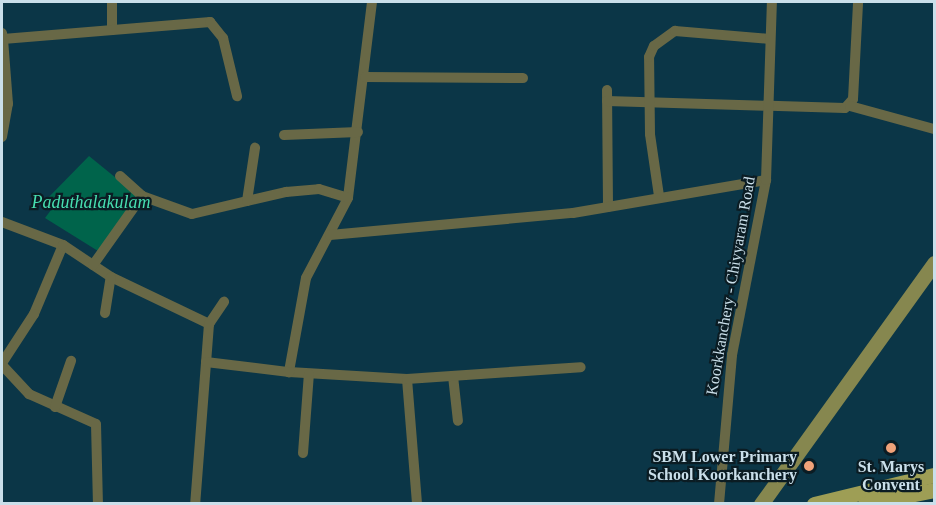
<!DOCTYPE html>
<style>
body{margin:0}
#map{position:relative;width:936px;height:505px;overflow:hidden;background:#0b3647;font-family:"Times New Roman",serif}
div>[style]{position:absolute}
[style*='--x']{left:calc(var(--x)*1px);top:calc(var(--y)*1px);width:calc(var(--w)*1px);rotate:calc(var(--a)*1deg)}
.water>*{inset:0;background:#00644b}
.street>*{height:10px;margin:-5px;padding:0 5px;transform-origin:5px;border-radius:5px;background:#686846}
.secondary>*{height:15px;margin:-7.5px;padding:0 7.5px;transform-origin:7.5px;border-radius:7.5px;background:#86874f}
.primary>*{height:15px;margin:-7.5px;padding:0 7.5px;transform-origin:7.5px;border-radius:7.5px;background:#9e9e55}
.dots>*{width:16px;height:16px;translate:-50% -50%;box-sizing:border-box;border:3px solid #0b1c23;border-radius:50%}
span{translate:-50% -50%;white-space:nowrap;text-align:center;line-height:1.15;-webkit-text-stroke:4.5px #0b1c23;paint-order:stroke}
.street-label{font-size:16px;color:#cadfea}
.poi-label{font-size:16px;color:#cadfea;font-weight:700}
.right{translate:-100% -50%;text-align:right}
.water-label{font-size:18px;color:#47dfb1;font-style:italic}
.frame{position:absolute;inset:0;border:3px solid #cadfea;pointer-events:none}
</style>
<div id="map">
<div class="water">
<div style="clip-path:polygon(89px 156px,137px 195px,98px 251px,45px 218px,51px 210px,43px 203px)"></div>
</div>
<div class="street">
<div style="--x:112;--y:2;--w:28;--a:90"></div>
<div style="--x:372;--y:2;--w:197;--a:97"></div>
<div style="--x:348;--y:198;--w:90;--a:117.7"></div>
<div style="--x:306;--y:278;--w:96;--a:100.3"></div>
<div style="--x:289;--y:372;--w:118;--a:3.4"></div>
<div style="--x:407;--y:379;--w:125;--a:85.4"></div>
<div style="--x:2;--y:33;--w:6;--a:81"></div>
<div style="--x:3;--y:39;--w:208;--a:-4.7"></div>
<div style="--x:210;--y:22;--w:21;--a:51"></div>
<div style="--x:223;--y:38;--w:60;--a:76.4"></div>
<div style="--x:365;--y:77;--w:158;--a:0.4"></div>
<div style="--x:607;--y:90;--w:117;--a:89.5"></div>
<div style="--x:607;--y:101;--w:238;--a:1.7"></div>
<div style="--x:845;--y:108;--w:12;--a:-48"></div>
<div style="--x:853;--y:99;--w:97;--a:-87"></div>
<div style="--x:850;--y:106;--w:87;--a:15.3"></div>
<div style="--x:284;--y:135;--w:74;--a:-2.3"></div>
<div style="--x:2;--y:137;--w:34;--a:-80"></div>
<div style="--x:8;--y:104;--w:65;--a:-94.4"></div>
<div style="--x:120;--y:176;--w:30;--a:42"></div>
<div style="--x:142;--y:196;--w:53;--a:19.8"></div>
<div style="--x:192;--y:214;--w:97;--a:-13.2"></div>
<div style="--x:286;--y:192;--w:33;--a:-5"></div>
<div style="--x:319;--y:189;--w:30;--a:17"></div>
<div style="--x:659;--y:196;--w:63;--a:-98.3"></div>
<div style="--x:650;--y:134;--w:77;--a:-90.7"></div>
<div style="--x:649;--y:57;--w:12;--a:-66"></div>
<div style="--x:654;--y:46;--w:26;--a:-36"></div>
<div style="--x:675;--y:31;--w:95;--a:4.8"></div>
<div style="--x:247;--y:201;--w:54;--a:-81.4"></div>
<div style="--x:2;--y:222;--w:65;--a:20.7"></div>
<div style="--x:63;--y:245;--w:75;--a:112.8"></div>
<div style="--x:34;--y:314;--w:59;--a:123.1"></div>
<div style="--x:330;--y:235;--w:244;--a:-5.2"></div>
<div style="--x:573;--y:213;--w:196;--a:-9.7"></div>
<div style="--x:63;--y:245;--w:58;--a:33.7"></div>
<div style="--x:111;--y:277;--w:109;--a:25.6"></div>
<div style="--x:209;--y:324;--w:181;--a:94.4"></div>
<div style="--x:93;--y:265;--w:85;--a:-54.6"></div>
<div style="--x:105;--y:313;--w:36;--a:-81"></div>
<div style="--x:209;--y:324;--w:27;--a:-56"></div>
<div style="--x:206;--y:362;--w:84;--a:6.9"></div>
<div style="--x:2;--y:365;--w:40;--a:47"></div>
<div style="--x:29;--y:394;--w:73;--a:24.1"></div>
<div style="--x:96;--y:424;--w:80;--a:88.6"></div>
<div style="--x:453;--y:376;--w:45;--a:83.7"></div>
<div style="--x:407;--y:379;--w:174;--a:-3.9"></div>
<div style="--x:55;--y:407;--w:49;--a:-70.8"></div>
<div style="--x:303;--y:453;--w:79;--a:-85.7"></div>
<div style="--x:719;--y:504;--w:150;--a:-85"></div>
<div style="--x:732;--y:355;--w:178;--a:-79"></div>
<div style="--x:766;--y:180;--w:178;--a:-88.1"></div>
</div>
<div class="secondary">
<div style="--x:761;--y:504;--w:297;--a:-54.3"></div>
</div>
<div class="primary">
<div style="--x:814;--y:504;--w:123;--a:-13.6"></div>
<div style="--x:865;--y:504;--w:70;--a:-11.5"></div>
</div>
<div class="dots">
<div style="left:891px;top:448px;background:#f0a279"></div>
<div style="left:809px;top:466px;background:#f0a279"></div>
</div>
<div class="street-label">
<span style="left:731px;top:286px;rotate:-80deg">Koorkkanchery - Chiyyaram Road</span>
</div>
<div class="poi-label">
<span class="right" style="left:797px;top:466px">SBM Lower Primary<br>School Koorkanchery</span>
<span style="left:891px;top:476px">St. Marys<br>Convent</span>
</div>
<div class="water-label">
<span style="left:91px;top:202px">Paduthalakulam</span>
</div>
<div class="frame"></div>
</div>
